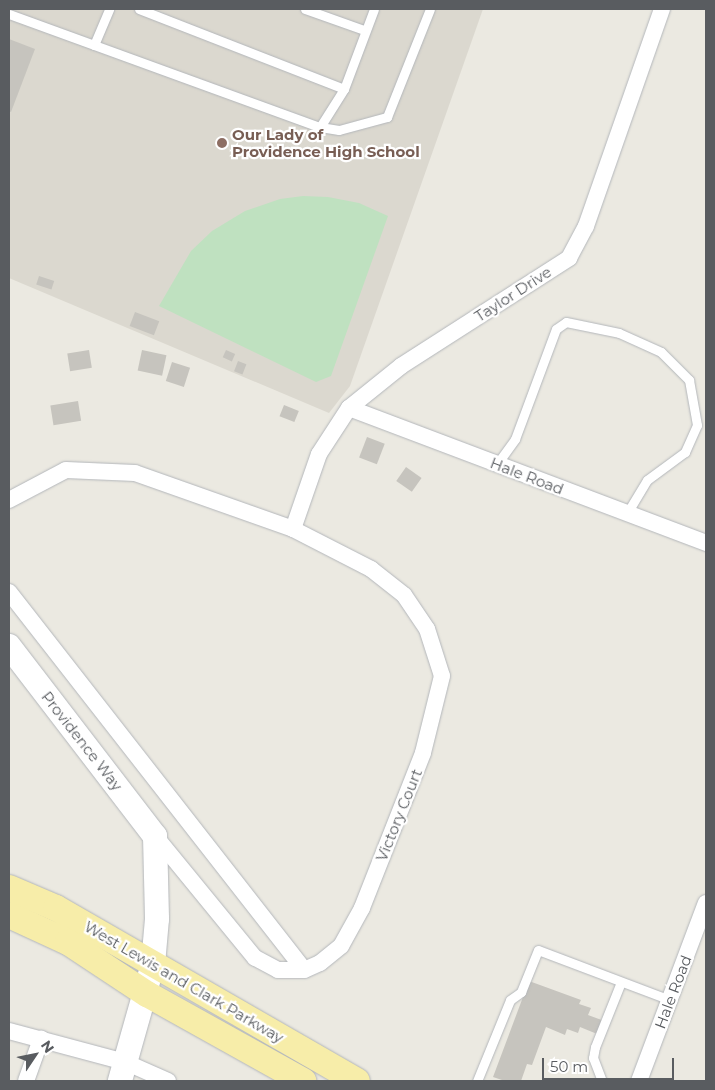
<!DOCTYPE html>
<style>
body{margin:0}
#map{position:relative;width:715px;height:1090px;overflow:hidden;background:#ebe9e1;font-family:Montserrat,sans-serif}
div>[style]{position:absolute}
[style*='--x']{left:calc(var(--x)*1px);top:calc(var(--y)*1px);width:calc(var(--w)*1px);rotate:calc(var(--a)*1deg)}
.education>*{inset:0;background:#dbd8cf}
.green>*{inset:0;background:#bfe1c0}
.building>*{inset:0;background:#c6c4be;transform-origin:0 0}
.roads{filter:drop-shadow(0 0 1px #b3b6ba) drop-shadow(0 0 1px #b3b6ba)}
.lane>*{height:9px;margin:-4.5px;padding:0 4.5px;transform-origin:4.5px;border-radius:4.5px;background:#fff}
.street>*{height:16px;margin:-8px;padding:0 8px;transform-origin:8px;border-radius:8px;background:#fff}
.secondary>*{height:24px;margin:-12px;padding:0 12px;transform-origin:12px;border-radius:12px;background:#fff}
.primary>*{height:26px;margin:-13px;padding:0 13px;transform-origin:13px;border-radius:13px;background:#f7eda9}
.dots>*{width:14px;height:14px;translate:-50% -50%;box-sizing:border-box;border:2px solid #fff;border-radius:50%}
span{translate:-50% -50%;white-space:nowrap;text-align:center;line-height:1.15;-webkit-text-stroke:4.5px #fff;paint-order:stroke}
.education-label{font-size:15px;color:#785e54;font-weight:700}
.left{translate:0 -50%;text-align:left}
.street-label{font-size:15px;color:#595c60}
.frame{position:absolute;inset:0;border:10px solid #595c60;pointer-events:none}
.north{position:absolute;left:10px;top:1030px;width:50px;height:50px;-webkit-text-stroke:4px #fff;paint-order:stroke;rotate:56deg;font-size:14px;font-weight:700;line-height:20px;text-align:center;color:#595c60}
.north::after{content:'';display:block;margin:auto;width:18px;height:22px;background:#595c60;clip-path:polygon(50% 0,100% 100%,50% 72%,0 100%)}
.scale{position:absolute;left:542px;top:1058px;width:132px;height:22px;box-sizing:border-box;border:2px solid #595c60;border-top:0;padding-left:6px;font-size:15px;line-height:18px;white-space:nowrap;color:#595c60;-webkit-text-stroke:4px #fff;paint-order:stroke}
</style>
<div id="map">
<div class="education">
<div style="clip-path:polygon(9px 9px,483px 9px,350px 386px,329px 413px,9px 278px)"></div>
</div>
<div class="green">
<div style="clip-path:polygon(303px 196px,328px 197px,359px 203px,388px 216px,331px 376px,316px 382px,159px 306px,191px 251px,212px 231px,245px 211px,280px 199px)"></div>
</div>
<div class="building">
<div style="clip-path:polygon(9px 39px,35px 49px,11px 112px,9px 111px)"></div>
<div style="left:39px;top:276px;width:16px;height:9px;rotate:18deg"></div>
<div style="left:135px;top:312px;width:26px;height:15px;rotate:21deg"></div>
<div style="left:89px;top:350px;width:18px;height:22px;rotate:81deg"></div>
<div style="left:142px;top:350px;width:25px;height:21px;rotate:12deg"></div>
<div style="left:226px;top:350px;width:10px;height:8px;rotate:24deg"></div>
<div style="left:238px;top:361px;width:9px;height:11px;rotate:21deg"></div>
<div style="left:172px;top:362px;width:19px;height:20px;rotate:18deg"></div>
<div style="left:78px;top:401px;width:20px;height:28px;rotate:81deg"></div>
<div style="left:284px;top:405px;width:16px;height:12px;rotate:22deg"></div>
<div style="left:367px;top:437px;width:19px;height:22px;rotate:21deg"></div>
<div style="left:406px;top:467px;width:19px;height:17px;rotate:35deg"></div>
<div style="clip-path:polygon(529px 981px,581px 1000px,579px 1004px,591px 1008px,588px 1015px,607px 1022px,602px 1036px,580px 1027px,578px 1033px,567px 1029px,565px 1035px,546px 1027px,532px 1065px,527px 1064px,521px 1081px,505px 1081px,493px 1077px)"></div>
</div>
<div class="roads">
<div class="lane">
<div style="--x:139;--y:9;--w:220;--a:21.3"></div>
<div style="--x:305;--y:9;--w:63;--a:19.6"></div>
<div style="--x:9;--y:14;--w:331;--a:20"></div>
<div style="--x:320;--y:127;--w:19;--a:9"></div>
<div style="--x:339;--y:130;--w:50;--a:-15.2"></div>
<div style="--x:387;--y:117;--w:116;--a:-68.3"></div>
<div style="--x:94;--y:45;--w:39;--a:-67"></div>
<div style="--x:320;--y:127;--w:45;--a:-57.7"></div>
<div style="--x:344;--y:89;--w:85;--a:-69.4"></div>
<div style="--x:497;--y:464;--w:31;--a:-54"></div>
<div style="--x:515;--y:439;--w:117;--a:-69.6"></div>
<div style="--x:556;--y:329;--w:12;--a:-35"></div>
<div style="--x:566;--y:322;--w:54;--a:11.7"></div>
<div style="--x:619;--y:333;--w:46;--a:24.3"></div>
<div style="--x:661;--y:352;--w:40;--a:45"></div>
<div style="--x:689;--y:380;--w:46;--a:79.9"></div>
<div style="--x:697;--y:425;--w:30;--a:114"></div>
<div style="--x:685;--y:452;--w:47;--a:143.6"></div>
<div style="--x:647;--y:480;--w:39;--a:121"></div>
<div style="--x:477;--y:1081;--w:87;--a:-67.8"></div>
<div style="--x:510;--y:1000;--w:14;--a:-36"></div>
<div style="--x:521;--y:992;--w:45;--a:-68"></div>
<div style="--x:538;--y:950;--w:141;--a:20.7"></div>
<div style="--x:602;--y:1081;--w:25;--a:-111"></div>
<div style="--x:593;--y:1058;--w:11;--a:-80"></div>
<div style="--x:595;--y:1047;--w:70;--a:-68.2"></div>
</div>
<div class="street">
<div style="--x:349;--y:408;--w:382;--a:20.7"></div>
<div style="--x:9;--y:500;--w:64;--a:-27.8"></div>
<div style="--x:66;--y:470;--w:69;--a:2.5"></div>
<div style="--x:135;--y:473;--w:168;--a:19.5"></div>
<div style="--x:293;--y:529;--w:88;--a:27.1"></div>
<div style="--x:371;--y:569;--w:42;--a:38.2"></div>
<div style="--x:404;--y:595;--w:41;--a:55.9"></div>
<div style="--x:427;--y:629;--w:49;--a:72.3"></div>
<div style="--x:442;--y:676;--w:79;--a:103.9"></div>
<div style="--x:423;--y:753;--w:167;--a:111.5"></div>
<div style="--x:362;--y:908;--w:43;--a:118.9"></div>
<div style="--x:341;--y:946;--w:27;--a:141"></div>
<div style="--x:320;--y:963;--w:17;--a:156"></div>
<div style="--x:304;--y:970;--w:26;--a:180"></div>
<div style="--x:278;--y:970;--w:26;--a:-152"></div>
<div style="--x:255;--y:958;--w:158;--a:-129.3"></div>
<div style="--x:293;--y:529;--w:79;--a:-70.9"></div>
<div style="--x:319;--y:454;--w:55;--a:-56.9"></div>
<div style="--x:349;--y:408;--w:67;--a:-38.9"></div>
<div style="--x:401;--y:366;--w:200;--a:-32.7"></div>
<div style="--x:569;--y:258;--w:36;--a:-62"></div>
<div style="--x:586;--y:226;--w:230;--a:-70.7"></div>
<div style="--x:9;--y:592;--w:479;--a:52"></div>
<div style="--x:9;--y:1031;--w:120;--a:15"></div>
<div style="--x:125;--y:1062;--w:47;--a:23.8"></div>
<div style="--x:26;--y:1081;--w:45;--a:-70.3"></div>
<div style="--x:639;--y:1081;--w:190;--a:-69.4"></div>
</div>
<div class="secondary">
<div style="--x:9;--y:646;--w:240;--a:52.5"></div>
<div style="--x:155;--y:836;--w:83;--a:88.6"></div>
<div style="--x:157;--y:919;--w:45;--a:95.1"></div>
<div style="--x:153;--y:964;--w:122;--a:105.8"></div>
</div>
<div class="primary">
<div style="--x:9;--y:888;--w:51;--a:23.1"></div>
<div style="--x:56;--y:908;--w:347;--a:29.9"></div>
<div style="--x:9;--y:915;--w:65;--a:24.6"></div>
<div style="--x:68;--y:942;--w:95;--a:33.4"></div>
<div style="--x:147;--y:994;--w:179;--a:29.1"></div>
</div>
</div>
<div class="dots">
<div style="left:222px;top:143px;background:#8d6e63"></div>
</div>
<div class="education-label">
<span class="left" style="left:232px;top:143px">Our Lady of<br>Providence High School</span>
</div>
<div class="street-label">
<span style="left:513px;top:294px;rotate:-33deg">Taylor Drive</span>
<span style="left:527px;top:476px;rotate:21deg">Hale Road</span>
<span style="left:82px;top:741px;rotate:52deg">Providence Way</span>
<span style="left:399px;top:815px;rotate:-68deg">Victory Court</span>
<span style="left:184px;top:982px;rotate:30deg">West Lewis and Clark Parkway</span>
<span style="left:673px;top:992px;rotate:-69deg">Hale Road</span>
</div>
<div class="frame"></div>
<div class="north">N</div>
<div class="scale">50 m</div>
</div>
